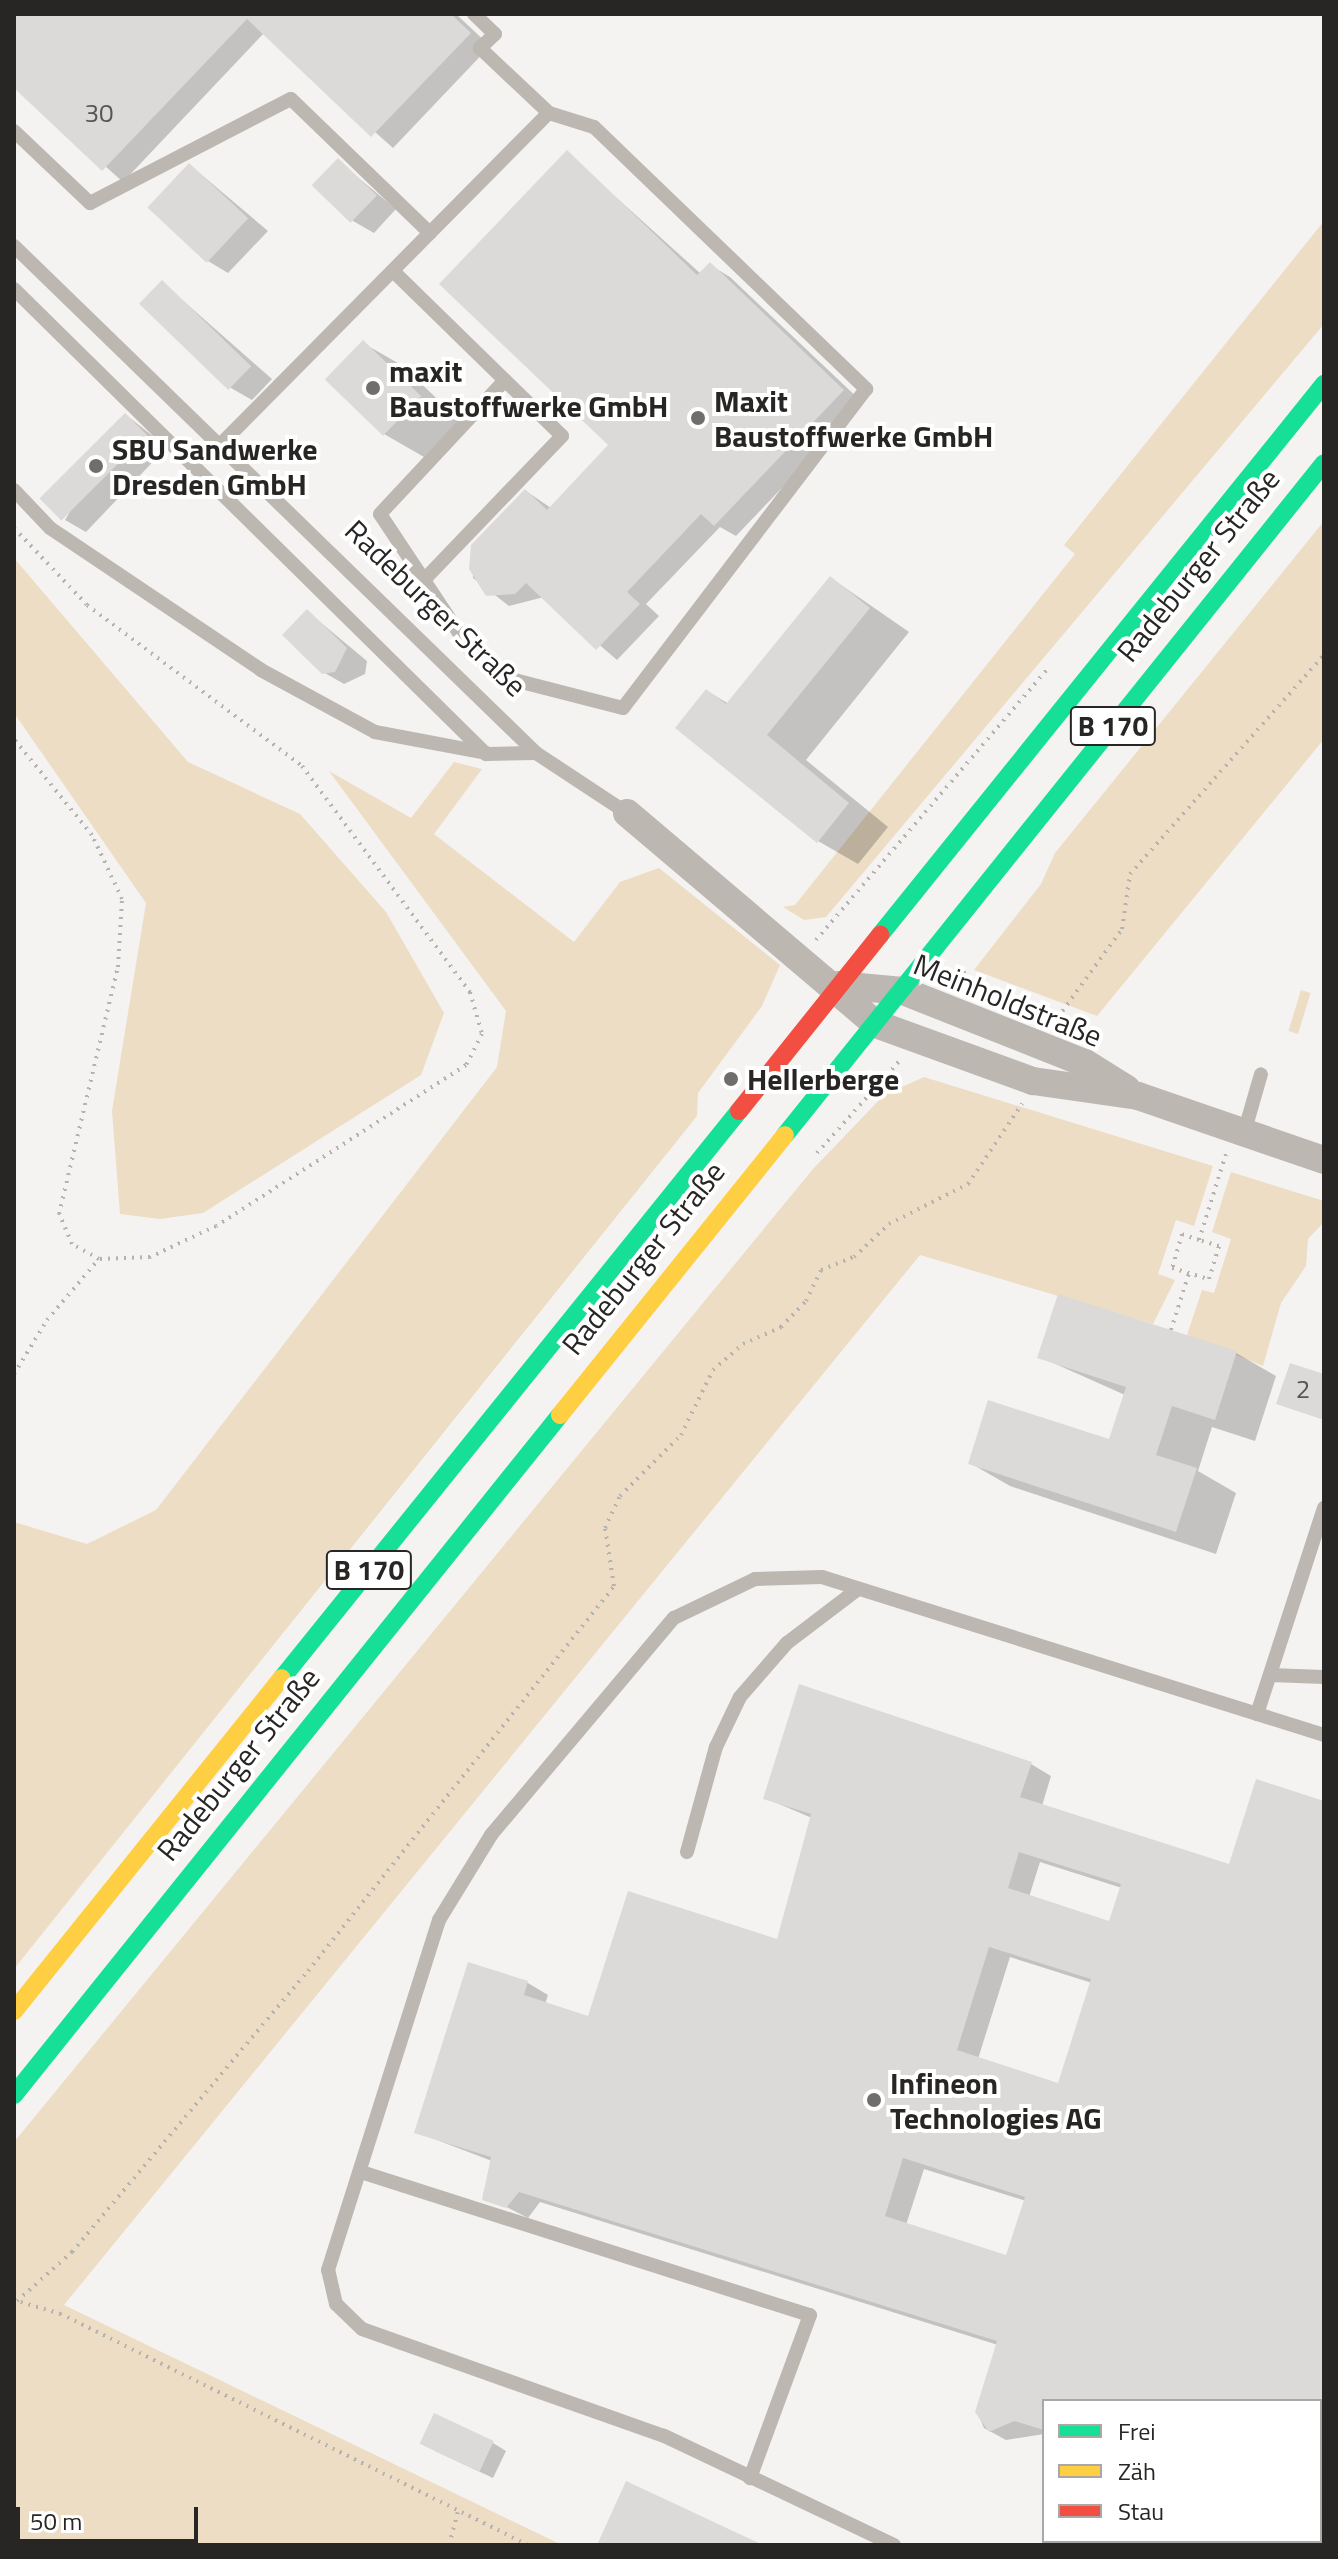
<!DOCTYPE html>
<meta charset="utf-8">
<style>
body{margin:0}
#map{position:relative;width:1338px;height:2559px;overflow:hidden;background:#f5f3f1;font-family:"Titillium Web",sans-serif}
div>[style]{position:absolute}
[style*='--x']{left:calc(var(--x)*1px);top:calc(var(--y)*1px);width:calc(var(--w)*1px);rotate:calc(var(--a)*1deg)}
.green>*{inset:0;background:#ecddc4;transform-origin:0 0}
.shadow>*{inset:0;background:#0003}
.building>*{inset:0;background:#dbdad9;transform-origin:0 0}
.path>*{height:4px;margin-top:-2px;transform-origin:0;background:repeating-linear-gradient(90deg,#b6b2ad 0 2px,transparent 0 8px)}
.lane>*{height:14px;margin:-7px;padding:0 7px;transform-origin:7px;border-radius:7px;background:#bcb7b0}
.street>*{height:28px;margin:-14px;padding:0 14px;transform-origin:14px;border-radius:14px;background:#bcb7b0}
.fast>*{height:18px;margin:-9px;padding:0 9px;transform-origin:9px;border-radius:9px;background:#16e098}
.slow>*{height:18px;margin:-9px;padding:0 9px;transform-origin:9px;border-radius:9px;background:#ffcf43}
.jam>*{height:18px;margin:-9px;padding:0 9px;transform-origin:9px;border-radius:9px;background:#f24e42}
.dots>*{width:22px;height:22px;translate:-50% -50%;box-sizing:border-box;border:4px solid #fff;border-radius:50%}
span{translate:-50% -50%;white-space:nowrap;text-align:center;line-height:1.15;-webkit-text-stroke:8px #fff;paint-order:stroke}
.number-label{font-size:26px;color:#575654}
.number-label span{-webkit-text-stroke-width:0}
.shield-label span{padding:2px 6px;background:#fff;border:2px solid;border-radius:6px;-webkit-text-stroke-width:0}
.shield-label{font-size:28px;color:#272624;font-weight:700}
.poi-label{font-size:30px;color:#272624;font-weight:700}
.left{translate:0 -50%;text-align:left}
.street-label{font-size:30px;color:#272624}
.frame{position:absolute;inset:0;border:16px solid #272624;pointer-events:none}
.legend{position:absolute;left:1042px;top:2399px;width:280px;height:144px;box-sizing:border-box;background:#fff;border:2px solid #a9a8a7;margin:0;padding:10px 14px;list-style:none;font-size:24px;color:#272624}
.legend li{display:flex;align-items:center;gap:16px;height:40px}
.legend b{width:40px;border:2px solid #a9a8a7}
.scale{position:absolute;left:16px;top:2507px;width:182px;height:36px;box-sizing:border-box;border:4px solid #272624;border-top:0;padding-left:10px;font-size:24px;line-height:28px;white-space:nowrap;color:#272624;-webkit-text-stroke:6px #fff;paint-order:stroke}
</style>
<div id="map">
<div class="green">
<div style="clip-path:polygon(1324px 221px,1324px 324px,826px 917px,804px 920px,783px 907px,795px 905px,1075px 554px,1064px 545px)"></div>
<div style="clip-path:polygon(1324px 521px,1324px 739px,1097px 1016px,974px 970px,1041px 884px,1055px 853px)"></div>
<div style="clip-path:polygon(14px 558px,188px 762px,300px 814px,386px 912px,444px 1013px,421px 1075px,203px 1213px,160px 1219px,120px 1214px,112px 1111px,146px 903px,14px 713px)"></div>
<div style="clip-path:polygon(454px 762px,482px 769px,434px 834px,574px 942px,620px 882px,659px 868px,780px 965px,762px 1006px,698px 1093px,697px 1116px,14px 1969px,14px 1522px,87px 1544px,156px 1510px,497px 1067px,506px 1011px,329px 771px,411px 818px)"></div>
<div style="left:1301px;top:990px;width:10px;height:43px;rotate:17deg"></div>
<div style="clip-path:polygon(924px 1077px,1213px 1166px,1194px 1226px,1176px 1220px,1158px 1274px,1175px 1280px,1153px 1324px,920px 1255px,64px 2305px,562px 2545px,14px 2545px,14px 2142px,813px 1169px,884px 1095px)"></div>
<div style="clip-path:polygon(1231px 1172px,1324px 1201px,1324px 1222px,1308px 1239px,1306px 1266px,1281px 1303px,1263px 1366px,1187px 1335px,1202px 1290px,1214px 1293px,1231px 1239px,1212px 1232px)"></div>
</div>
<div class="shadow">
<div style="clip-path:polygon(14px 14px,456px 14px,490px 46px,393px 148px,264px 33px,123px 182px,14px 85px)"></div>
<div style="clip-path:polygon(567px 153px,701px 274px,710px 265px,730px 277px,863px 403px,736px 536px,720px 527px,646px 604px,659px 616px,617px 660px,544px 597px,509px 606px,473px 578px,473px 546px,526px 491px,551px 508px,611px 445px)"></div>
<div style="clip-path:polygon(338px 161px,396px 209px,374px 233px,353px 221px)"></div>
<div style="clip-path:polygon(190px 165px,268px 231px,228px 273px,208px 261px)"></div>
<div style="clip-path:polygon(163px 283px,272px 379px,252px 400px,231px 388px)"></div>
<div style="clip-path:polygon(363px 343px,403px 366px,459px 420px,424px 457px,384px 434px)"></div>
<div style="clip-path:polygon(126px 415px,167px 447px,86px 532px,65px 520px)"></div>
<div style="clip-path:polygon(831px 578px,909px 632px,806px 760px,888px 827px,858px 864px,818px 841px,707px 691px,729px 704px)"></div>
<div style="clip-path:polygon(308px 612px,367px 661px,365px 674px,344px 684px,323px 672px)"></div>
<div style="clip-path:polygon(1236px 1353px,1276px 1376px,1255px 1441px,1212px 1427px,1198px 1471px,1236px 1493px,1216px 1554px,1010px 1486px,970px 1463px,1110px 1441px,1125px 1395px,1040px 1357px)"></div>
<div style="clip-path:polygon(evenodd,1031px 1764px,1051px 1776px,1042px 1806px,1230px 1866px,1324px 1803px,1324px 2545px,1136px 2545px,1320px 2541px,1320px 2401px,1044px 2401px,1044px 2434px,1006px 2440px,984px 2428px,977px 2412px,998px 2345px,540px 2202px,528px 2218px,483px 2195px,492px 2161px,416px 2132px,469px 1964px,528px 1983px,548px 1995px,545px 2004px,590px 2019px,778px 1941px,812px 1818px,765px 1798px,1031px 1764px,1040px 1862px,1122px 1888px,1111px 1923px,1029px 1897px,1040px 1862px,1031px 1764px,1010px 1957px,1092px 1983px,1060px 2085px,978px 2059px,1010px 1957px,1031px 1764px,924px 2169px,1026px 2201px,1008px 2257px,906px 2225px,924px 2169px)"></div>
<div style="clip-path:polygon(493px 2443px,506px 2451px,493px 2478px,435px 2451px)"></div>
</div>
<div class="building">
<div style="clip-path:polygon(14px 14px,451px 14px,471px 33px,371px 137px,247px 19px,102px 171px,14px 88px)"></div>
<div style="clip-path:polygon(567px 150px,697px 275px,710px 262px,844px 390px,714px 526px,701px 514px,627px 592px,640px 604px,596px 650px,526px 583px,515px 594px,486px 596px,469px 569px,471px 545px,525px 489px,547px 510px,608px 445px,439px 284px)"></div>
<div style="left:338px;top:158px;width:54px;height:38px;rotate:44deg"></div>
<div style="left:189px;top:163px;width:81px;height:61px;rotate:43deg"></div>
<div style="left:162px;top:280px;width:124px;height:33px;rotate:44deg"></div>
<div style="left:363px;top:340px;width:81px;height:55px;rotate:44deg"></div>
<div style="left:125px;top:413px;width:31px;height:121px;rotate:45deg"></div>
<div style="clip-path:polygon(830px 576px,870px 608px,767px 735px,849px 803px,817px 843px,675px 728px,706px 689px,726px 704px)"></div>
<div style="clip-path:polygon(307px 609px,347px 648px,335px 672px,322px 674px,282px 635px)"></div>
<div style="clip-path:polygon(1058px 1294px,1237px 1351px,1215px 1420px,1172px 1406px,1156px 1455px,1197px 1468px,1176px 1532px,968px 1464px,988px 1400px,1109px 1439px,1126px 1387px,1037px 1358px)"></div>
<div style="clip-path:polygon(1290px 1363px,1324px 1374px,1324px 1420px,1276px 1404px)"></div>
<div style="clip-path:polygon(evenodd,799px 1684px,1032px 1762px,1020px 1797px,1229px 1864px,1256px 1779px,1324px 1801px,1324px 2401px,1044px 2401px,1044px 2430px,1014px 2421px,989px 2432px,975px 2412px,997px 2341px,519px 2192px,506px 2208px,482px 2200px,491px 2157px,414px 2133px,468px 1962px,528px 1981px,524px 1995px,588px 2016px,628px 1891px,777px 1939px,811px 1814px,763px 1799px,799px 1684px,1019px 1852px,1121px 1884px,1109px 1921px,1008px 1888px,1019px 1852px,799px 1684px,989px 1947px,1091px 1979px,1058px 2083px,957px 2050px,989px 1947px,799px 1684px,903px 2158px,1025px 2197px,1006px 2255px,885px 2216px,903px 2158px)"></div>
<div style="left:434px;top:2413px;width:66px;height:34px;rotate:25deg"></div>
<div style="clip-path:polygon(626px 2481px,763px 2545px,597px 2545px)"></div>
</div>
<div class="path">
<div style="--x:14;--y:528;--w:106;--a:46.5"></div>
<div style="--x:87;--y:605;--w:269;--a:36.8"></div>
<div style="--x:302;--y:766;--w:282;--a:53.4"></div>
<div style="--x:470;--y:992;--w:44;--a:74.1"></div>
<div style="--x:482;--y:1034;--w:35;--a:117"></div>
<div style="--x:466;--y:1065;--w:297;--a:147.2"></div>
<div style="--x:216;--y:1226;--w:73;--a:154.8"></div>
<div style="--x:150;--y:1257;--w:51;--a:177.8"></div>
<div style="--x:99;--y:1259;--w:31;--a:-151"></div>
<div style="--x:72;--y:1244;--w:33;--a:-113"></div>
<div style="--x:59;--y:1214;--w:254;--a:-76.6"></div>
<div style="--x:118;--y:967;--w:68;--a:-86.6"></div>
<div style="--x:122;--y:899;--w:71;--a:-115.1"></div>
<div style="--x:92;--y:835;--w:124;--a:-129.1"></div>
<div style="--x:816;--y:940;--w:355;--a:-49.5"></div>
<div style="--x:963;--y:989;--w:22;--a:-87"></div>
<div style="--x:1053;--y:1024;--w:117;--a:-54"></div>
<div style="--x:1122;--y:929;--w:56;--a:-81.7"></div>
<div style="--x:1130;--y:874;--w:293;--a:-48.5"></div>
<div style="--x:817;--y:1153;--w:127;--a:-48.2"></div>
<div style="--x:1199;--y:1240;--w:18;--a:-161"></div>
<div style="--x:1182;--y:1234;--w:35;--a:106"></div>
<div style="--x:1172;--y:1268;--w:39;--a:17"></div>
<div style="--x:1209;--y:1279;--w:34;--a:-73"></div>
<div style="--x:1219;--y:1246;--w:21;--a:-163"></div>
<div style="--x:1199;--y:1240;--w:90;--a:-72.6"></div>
<div style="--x:1171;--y:1330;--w:60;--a:-72.5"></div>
<div style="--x:14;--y:1374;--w:63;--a:-58.6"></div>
<div style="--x:47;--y:1320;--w:80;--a:-49.6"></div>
<div style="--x:449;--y:2545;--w:34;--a:-75"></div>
<div style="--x:528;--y:2545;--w:521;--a:-153.68"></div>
<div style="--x:61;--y:2314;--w:46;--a:-163.5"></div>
<div style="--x:17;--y:2301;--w:74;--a:-41.7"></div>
<div style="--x:72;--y:2252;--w:367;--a:-50"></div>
<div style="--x:308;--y:1971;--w:492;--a:-51.5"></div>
<div style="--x:614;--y:1586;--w:59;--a:-98.8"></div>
<div style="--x:605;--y:1528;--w:35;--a:-65"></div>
<div style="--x:620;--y:1496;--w:86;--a:-45"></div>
<div style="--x:681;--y:1435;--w:72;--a:-63.8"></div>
<div style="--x:713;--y:1370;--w:40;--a:-41"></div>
<div style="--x:743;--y:1344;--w:42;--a:-24.1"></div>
<div style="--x:781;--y:1327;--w:36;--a:-46"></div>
<div style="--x:806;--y:1301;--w:34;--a:-64"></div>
<div style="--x:821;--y:1270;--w:35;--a:-22"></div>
<div style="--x:854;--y:1257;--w:48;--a:-43.3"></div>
<div style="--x:889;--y:1224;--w:89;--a:-26.9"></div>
<div style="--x:968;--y:1184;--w:97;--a:-56"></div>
</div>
<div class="lane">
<div style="--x:474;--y:14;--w:29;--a:44"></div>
<div style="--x:495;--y:34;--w:21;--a:137"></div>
<div style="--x:480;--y:48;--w:95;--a:43.3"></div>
<div style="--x:14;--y:131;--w:105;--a:43.5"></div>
<div style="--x:90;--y:203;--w:226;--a:-27.4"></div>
<div style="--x:291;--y:99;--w:193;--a:44"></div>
<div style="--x:14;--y:246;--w:728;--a:44.16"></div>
<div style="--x:536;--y:753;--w:109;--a:33.4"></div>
<div style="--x:393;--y:271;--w:236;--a:44.3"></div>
<div style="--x:562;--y:436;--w:204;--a:133.8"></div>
<div style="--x:14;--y:289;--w:663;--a:44.57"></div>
<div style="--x:486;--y:754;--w:50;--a:-1.1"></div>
<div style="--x:220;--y:445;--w:467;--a:-45.3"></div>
<div style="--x:549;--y:113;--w:47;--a:17.3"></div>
<div style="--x:594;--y:127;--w:378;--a:43.9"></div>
<div style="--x:866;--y:389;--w:401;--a:127.3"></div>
<div style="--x:623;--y:708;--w:113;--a:-165.6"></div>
<div style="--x:514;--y:680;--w:52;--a:-146"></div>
<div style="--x:471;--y:651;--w:164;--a:-123.6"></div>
<div style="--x:380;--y:514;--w:183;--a:-47"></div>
<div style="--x:14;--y:490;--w:52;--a:46.5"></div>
<div style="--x:50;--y:528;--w:254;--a:33.9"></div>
<div style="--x:261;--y:670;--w:130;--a:28.5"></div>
<div style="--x:375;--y:732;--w:113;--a:10.7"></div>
<div style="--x:1244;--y:1133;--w:61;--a:-73.9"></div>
<div style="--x:1270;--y:1675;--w:54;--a:2.1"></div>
<div style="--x:1257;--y:1714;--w:217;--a:-72"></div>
<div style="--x:687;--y:1852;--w:109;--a:-74.6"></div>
<div style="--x:716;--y:1747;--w:55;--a:-64.4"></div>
<div style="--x:740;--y:1697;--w:72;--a:-49"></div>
<div style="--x:787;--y:1643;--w:89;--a:-37.3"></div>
<div style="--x:361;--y:2172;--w:471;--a:17.7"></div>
<div style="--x:810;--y:2315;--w:174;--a:110.2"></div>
<div style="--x:894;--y:2545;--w:255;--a:-154.6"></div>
<div style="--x:664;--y:2436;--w:320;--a:-160.5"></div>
<div style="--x:362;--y:2329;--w:36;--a:-136"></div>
<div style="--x:336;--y:2304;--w:35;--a:-103"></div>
<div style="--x:328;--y:2270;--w:367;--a:-72.4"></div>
<div style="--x:439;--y:1920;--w:100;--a:-58.5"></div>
<div style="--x:491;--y:1835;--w:284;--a:-49.9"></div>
<div style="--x:674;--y:1618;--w:90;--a:-25.7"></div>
<div style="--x:755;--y:1579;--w:67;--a:-1.7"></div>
<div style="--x:822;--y:1577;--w:526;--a:17.47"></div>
</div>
<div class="street">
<div style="--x:627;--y:813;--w:326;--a:40.3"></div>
<div style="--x:876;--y:1024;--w:167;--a:20"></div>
<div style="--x:1033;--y:1081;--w:106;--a:8.1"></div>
<div style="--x:1138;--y:1096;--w:197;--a:19"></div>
<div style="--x:838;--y:985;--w:65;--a:5.3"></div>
<div style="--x:903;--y:991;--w:196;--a:21.6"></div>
<div style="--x:1085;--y:1063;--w:49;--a:31.8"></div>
</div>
<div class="fast">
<div style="--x:880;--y:935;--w:708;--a:-51.14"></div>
<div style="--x:785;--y:1135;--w:861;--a:-51.27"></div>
<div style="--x:282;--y:1678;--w:728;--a:-51.13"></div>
<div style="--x:14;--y:2095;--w:872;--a:-51.24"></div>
</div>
<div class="slow">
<div style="--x:560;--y:1415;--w:359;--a:-51.2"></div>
<div style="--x:14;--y:2011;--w:427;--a:-51.2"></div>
</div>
<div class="jam">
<div style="--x:739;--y:1111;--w:226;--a:-51.3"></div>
</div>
<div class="dots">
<div style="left:373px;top:388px;background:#6f6e6c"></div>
<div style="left:698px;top:418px;background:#6f6e6c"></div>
<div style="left:96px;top:466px;background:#6f6e6c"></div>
<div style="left:731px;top:1079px;background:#6f6e6c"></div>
<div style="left:874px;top:2100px;background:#6f6e6c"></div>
</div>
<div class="number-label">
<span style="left:99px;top:113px">30</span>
<span style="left:1303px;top:1389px">2</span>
</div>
<div class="shield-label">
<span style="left:1113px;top:726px">B 170</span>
<span style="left:369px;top:1570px">B 170</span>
</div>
<div class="poi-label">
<span class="left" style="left:389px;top:388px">maxit<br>Baustoffwerke GmbH</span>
<span class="left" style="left:714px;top:418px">Maxit<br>Baustoffwerke GmbH</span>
<span class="left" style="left:112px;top:466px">SBU Sandwerke<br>Dresden GmbH</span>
<span class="left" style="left:747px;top:1079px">Hellerberge</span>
<span class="left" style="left:890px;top:2100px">Infineon<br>Technologies AG</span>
</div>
<div class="street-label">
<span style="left:1198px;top:565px;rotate:-51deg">Radeburger Straße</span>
<span style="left:436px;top:608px;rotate:44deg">Radeburger Straße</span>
<span style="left:1008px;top:1000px;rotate:22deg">Meinholdstraße</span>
<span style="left:643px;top:1258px;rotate:-51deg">Radeburger Straße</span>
<span style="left:238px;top:1764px;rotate:-51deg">Radeburger Straße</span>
</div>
<div class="frame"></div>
<ul class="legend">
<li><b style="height:10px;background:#16e098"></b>Frei</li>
<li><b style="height:10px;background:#ffcf43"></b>Zäh</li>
<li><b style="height:10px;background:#f24e42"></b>Stau</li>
</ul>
<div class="scale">50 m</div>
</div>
